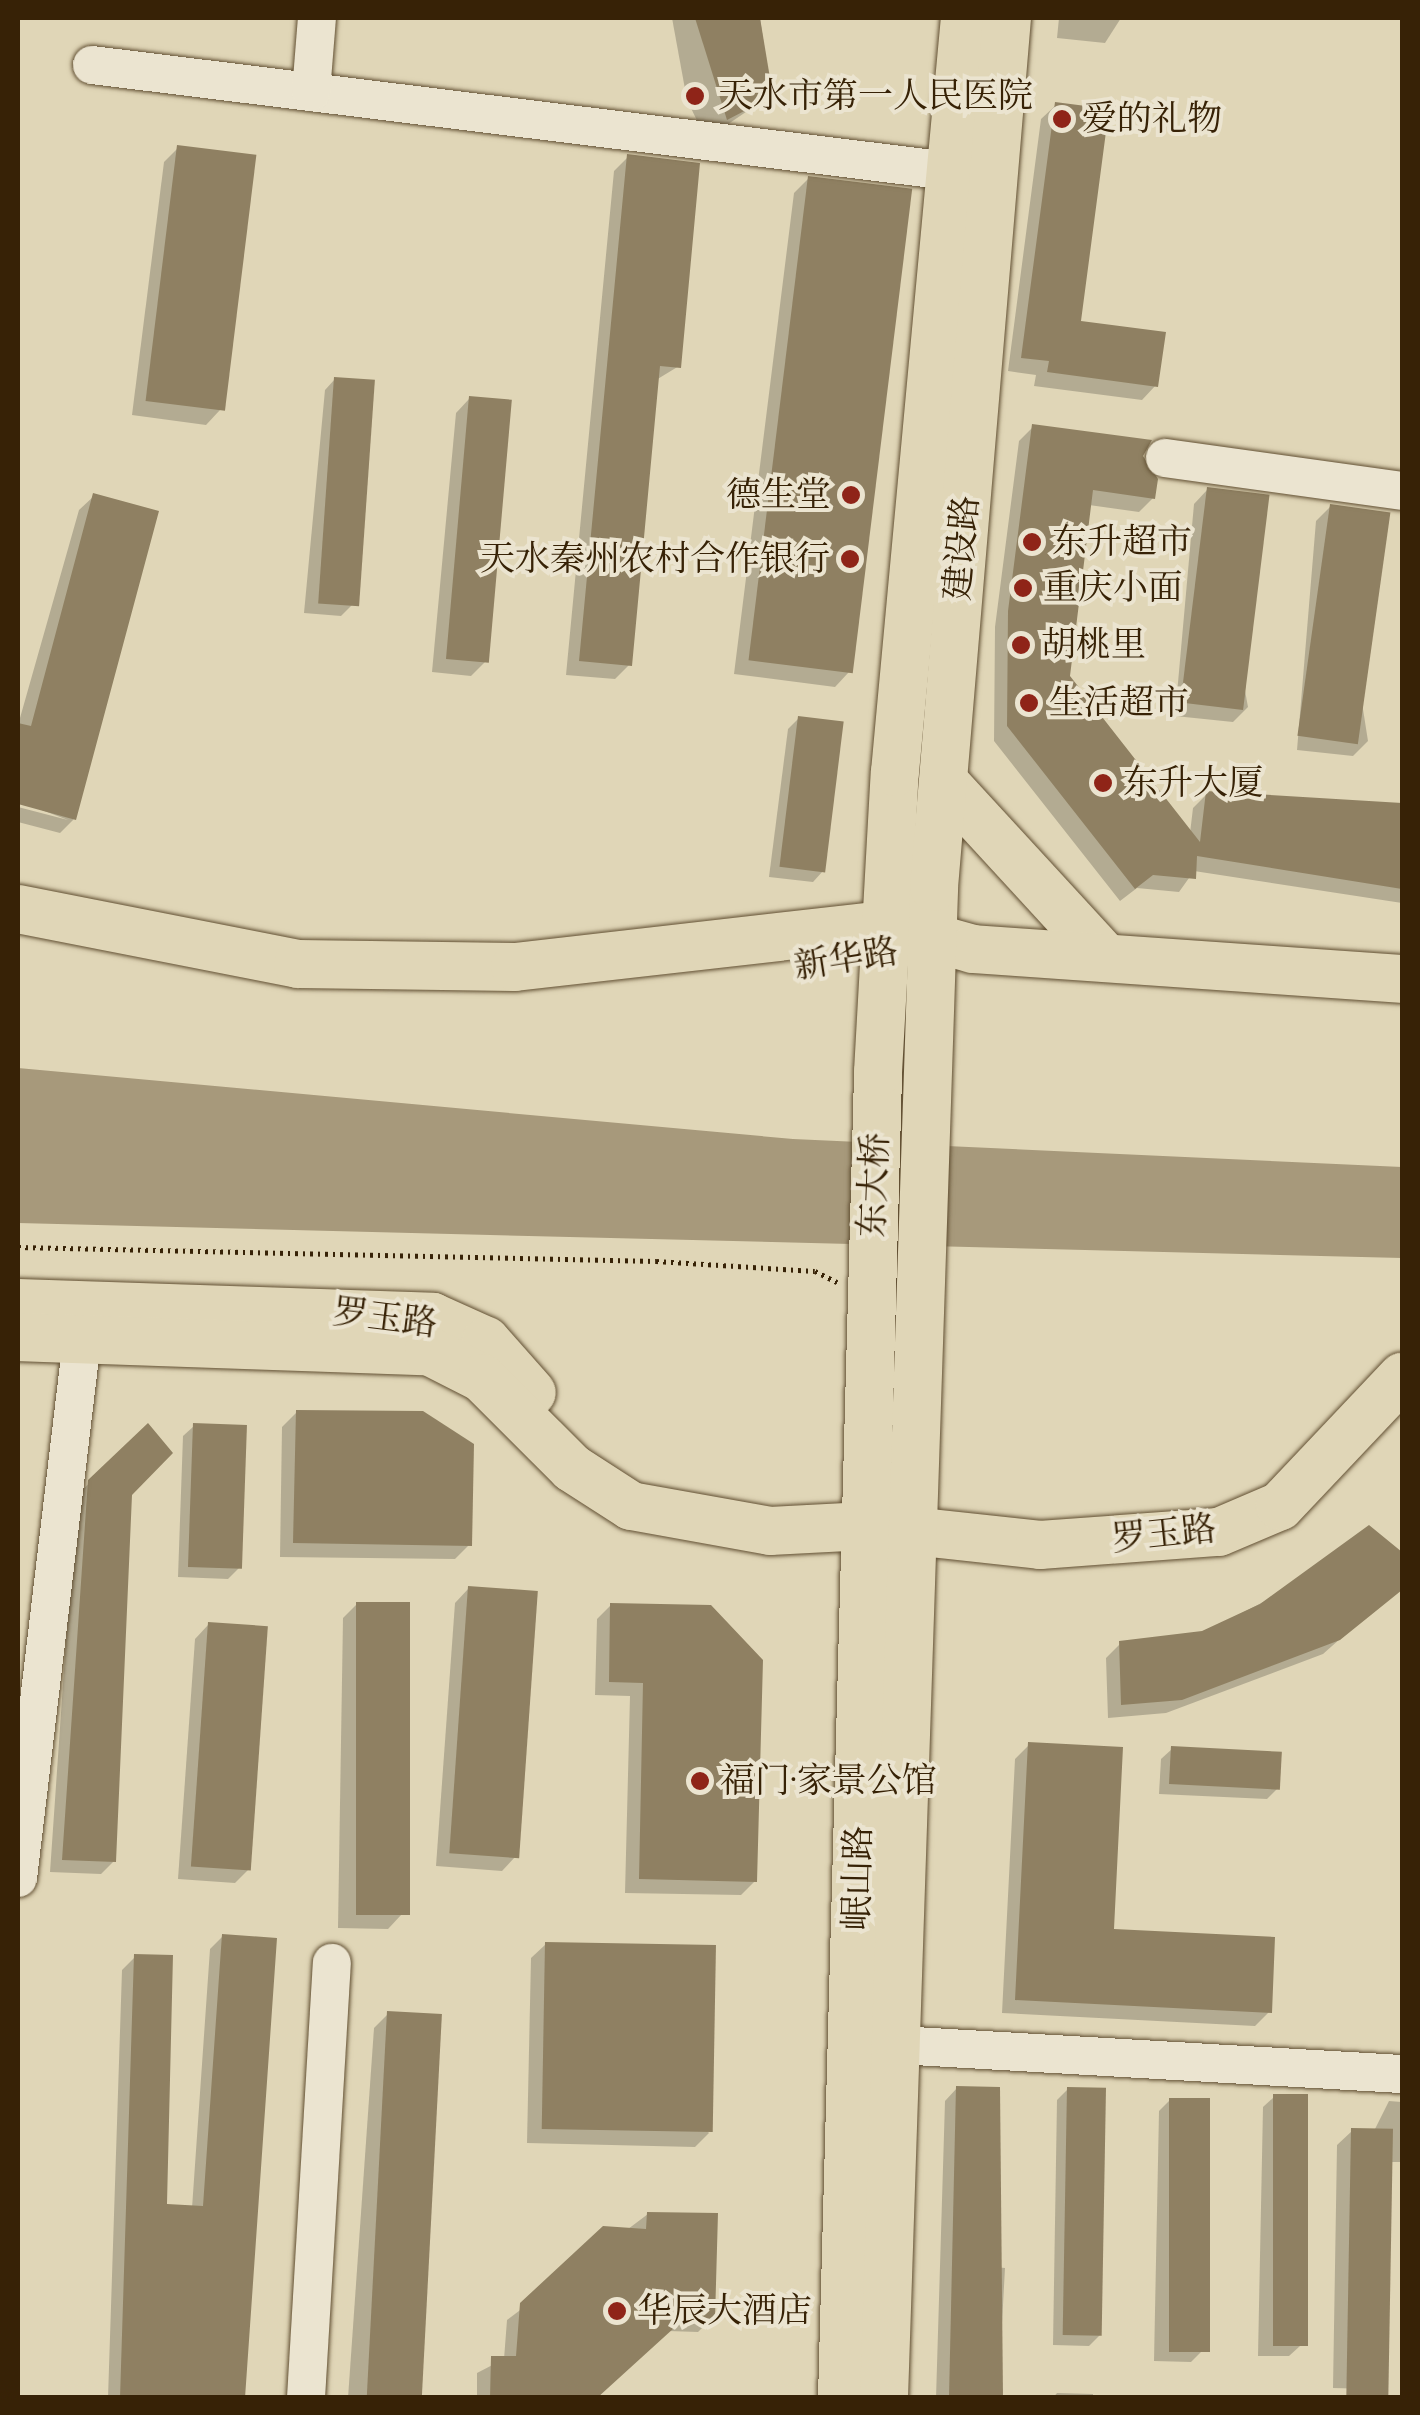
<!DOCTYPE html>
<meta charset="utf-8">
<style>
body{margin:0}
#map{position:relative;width:1420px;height:2415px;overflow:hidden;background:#e0d6b7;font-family:"IM FELL Double Pica","Noto Serif SC",serif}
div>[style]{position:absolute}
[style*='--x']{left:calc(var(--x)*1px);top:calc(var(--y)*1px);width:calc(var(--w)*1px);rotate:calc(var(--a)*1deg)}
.water>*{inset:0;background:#a7997b}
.shadow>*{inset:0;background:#0003}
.building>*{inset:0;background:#8f8062;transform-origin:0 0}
.path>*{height:5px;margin-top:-2.5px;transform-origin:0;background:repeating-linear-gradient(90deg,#372206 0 2.5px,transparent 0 7.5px)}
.roads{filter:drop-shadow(0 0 2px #614f32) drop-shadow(0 0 2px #614f32)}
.minor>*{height:38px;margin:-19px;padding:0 19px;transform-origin:19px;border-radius:19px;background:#ebe4d0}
.major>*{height:48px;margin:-24px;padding:0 24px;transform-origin:24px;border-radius:24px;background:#e0d6b7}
.dots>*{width:28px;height:28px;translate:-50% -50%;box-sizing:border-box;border:5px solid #ebe4d0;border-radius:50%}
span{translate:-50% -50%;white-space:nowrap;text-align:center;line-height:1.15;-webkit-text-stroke:8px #ebe4d0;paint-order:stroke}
.poi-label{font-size:35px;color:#372206}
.left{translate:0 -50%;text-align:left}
.right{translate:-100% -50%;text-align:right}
.street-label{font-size:35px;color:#372206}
.frame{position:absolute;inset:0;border:20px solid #372206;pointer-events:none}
</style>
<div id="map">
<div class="water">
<div style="clip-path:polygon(18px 1068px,793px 1139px,1402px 1167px,1402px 1258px,18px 1223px)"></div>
</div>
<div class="shadow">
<div style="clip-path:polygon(760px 18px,771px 95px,706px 139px,687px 100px,672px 18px)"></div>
<div style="clip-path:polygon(1059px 18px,1121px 18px,1105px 43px,1057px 38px)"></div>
<div style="clip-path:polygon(1056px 105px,1078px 323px,1156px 385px,1142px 400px,1034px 386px,1036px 375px,1008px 371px,1041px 119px)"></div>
<div style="clip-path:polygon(178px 148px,220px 410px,206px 425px,132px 415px,164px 162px)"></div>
<div style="clip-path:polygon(628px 157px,679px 366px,656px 380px,630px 664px,615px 679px,566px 675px,614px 171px)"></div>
<div style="clip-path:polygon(808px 179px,849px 672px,835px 687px,734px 674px,794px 193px)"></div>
<div style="clip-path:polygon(335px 379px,352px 605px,341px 616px,304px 613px,325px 390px)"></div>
<div style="clip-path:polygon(470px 398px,485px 662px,471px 676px,432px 672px,456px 413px)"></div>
<div style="clip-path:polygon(1033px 427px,1140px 456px,1153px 498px,1139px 512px,1089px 505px,1068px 676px,1190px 833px,1193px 808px,1207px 794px,1402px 805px,1402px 903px,1194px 871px,1179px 892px,1137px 888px,1120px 901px,994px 741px,995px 627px,1019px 441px)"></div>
<div style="clip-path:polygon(1208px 489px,1248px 707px,1233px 722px,1175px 716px,1194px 504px)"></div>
<div style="clip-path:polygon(94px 496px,74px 819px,60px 833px,18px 822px,18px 807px,68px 820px,18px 801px,18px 725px,79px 510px)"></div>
<div style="clip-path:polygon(1331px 506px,1368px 741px,1353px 756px,1297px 750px,1316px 521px)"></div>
<div style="clip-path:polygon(798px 719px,823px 871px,813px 882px,769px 877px,788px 729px)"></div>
<div style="clip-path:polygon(297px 1412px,469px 1545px,455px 1559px,280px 1557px,282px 1427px)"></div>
<div style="clip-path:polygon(194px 1426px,239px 1568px,228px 1579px,178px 1577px,183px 1436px)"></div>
<div style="clip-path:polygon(148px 1427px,129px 1494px,114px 1861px,101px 1874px,50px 1872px,76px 1496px)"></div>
<div style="clip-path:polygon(1369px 1528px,1402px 1556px,1402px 1584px,1323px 1654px,1166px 1713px,1108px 1718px,1106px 1658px,1121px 1643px,1203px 1633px,1316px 1575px)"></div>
<div style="clip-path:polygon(469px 1588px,516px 1856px,502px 1871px,436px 1866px,455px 1603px)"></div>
<div style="clip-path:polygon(357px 1604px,402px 1914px,388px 1929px,338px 1928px,343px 1618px)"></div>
<div style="clip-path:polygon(611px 1605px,755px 1881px,741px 1895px,625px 1893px,630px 1696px,595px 1695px,597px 1619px)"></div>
<div style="clip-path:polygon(209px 1624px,249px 1869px,235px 1883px,178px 1879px,195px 1639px)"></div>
<div style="clip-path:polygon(1029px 1745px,1112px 1932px,1269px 2012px,1255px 2026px,1002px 2013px,1015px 1759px)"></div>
<div style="clip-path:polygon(1172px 1749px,1278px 1788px,1267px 1799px,1159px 1794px,1161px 1759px)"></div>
<div style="clip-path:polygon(223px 1936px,243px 2398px,108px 2398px,122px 1970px,135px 1957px,164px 2207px,192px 2208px,210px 1949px)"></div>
<div style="clip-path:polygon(546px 1944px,709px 2133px,695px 2147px,527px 2143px,531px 1958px)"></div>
<div style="clip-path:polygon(388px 2014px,413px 2398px,348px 2398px,374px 2028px)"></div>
<div style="clip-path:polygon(957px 2088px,995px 2267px,1005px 2268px,998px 2398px,936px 2398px,945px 2101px)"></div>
<div style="clip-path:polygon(1068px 2089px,1100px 2335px,1089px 2346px,1053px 2345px,1057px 2100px)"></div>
<div style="clip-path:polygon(1274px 2097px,1300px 2346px,1289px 2356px,1258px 2356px,1263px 2107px)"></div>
<div style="clip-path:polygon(1170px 2100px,1202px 2351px,1191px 2362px,1154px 2361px,1159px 2111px)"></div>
<div style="clip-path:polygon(1389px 2101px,1402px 2102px,1402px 2162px,1390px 2162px,1372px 2389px,1333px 2388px,1337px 2145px,1352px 2131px,1374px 2131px)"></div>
<div style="clip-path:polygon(648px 2214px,712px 2318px,698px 2332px,668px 2331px,596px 2398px,477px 2398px,477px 2373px,504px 2359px,507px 2320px)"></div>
<div style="clip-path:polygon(1057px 2393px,1093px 2394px,1093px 2398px,1053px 2398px)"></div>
</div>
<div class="building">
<div style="clip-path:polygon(695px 18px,760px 18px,773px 96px,727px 120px)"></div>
<div style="clip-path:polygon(1055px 102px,1109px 109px,1081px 321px,1166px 332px,1158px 387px,1047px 372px,1049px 361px,1021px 358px)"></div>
<div style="left:177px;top:145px;width:80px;height:258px;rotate:7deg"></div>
<div style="clip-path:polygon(627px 154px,700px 163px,681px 368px,660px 366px,632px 666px,579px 661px)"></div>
<div style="left:808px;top:176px;width:105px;height:488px;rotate:7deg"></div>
<div style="left:334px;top:377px;width:41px;height:227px;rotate:4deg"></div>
<div style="left:469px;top:396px;width:43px;height:264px;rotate:5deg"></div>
<div style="clip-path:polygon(1032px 424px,1152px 440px,1143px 456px,1158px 479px,1155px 499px,1093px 490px,1070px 676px,1200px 842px,1206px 791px,1402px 803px,1402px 889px,1197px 856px,1196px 879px,1153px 875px,1135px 889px,1007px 726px,1008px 611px)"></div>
<div style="left:1207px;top:487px;width:63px;height:217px;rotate:7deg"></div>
<div style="clip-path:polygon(93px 493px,159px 511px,76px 820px,18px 804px,18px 723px,31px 726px)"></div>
<div style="left:1330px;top:504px;width:61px;height:234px;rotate:8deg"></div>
<div style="left:798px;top:716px;width:46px;height:152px;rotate:7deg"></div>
<div style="clip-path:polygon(296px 1410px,423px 1411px,474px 1444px,472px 1546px,293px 1543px)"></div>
<div style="clip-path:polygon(148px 1423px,173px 1453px,132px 1495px,116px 1862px,62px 1860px,88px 1480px)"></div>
<div style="left:193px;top:1423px;width:54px;height:144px;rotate:2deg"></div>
<div style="clip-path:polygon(1369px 1525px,1402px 1552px,1402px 1590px,1340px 1640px,1182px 1700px,1121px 1705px,1119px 1641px,1202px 1631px,1260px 1604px)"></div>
<div style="left:468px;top:1586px;width:70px;height:268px;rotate:4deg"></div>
<div style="left:356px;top:1602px;width:54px;height:313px"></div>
<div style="clip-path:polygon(610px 1603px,711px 1605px,763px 1660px,757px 1882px,639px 1879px,643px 1683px,609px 1682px)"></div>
<div style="left:208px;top:1622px;width:60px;height:245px;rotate:4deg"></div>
<div style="clip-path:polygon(1028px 1742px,1123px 1747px,1114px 1929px,1275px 1937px,1272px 2013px,1015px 2000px)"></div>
<div style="left:1171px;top:1746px;width:111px;height:38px;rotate:3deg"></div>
<div style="clip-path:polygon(222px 1934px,277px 1938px,245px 2398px,120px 2398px,134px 1954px,173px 1955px,167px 2204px,203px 2206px)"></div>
<div style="left:545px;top:1942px;width:171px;height:187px;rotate:1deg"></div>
<div style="left:387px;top:2011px;width:55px;height:388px;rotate:3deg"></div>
<div style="clip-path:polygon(956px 2086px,1000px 2087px,1003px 2398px,949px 2398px)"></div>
<div style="left:1067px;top:2087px;width:39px;height:248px;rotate:1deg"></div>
<div style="left:1273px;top:2094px;width:35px;height:252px"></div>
<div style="left:1169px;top:2098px;width:41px;height:254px"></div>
<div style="left:1351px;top:2128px;width:42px;height:270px;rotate:1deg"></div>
<div style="clip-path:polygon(647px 2212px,718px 2213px,715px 2319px,685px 2318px,597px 2398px,490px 2398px,491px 2356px,516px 2356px,520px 2303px,603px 2226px,646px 2229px)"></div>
</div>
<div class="path">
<div style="--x:18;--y:1247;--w:638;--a:1.26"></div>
<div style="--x:656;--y:1261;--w:159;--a:3.6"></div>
<div style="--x:815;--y:1271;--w:25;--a:27"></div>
</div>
<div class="roads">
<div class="minor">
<div style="--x:92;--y:65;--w:864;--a:7.05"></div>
<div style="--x:311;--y:92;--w:74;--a:-85.4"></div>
<div style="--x:1165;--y:458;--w:239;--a:7.9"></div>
<div style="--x:18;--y:1878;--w:542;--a:-83.22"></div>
<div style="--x:897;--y:2045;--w:506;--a:3.29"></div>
<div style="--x:306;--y:2398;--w:436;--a:-86.6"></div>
</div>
<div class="major">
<div style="--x:944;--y:782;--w:232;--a:47.4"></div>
<div style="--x:18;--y:909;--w:285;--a:11.1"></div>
<div style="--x:298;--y:964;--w:217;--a:0.8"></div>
<div style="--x:515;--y:967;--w:373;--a:-6.5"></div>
<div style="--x:886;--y:925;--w:90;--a:15.4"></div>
<div style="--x:973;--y:949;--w:430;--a:4"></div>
<div style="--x:18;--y:1303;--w:415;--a:1.9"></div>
<div style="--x:433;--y:1317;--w:58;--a:24.4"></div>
<div style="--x:486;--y:1341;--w:69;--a:48.5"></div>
<div style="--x:18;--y:1337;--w:411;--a:2"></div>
<div style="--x:429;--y:1351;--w:59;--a:27"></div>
<div style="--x:482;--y:1378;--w:127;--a:45"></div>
<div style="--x:572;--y:1468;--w:70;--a:32.8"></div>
<div style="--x:631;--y:1506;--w:141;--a:10.2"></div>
<div style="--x:770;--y:1531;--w:96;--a:-3"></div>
<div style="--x:866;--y:1526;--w:175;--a:6.2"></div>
<div style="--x:1040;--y:1545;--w:179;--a:-4.2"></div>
<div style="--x:1219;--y:1532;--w:66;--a:-23.1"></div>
<div style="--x:1280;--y:1506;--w:178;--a:-46.6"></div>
<div style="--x:842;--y:2398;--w:1326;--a:-88.44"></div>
<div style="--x:878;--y:1072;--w:300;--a:-86.8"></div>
<div style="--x:895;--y:772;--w:757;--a:-84.7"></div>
<div style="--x:884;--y:2398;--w:1512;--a:-88.1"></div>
<div style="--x:934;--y:887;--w:872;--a:-85.2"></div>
</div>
</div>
<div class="dots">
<div style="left:695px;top:96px;background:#8f2418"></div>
<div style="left:1062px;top:119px;background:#8f2418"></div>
<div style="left:851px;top:495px;background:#8f2418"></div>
<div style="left:1032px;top:542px;background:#8f2418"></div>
<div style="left:850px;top:559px;background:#8f2418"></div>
<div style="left:1023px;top:588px;background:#8f2418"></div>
<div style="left:1021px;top:645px;background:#8f2418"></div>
<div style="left:1029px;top:703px;background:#8f2418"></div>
<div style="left:1103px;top:783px;background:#8f2418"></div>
<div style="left:700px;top:1781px;background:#8f2418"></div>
<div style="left:617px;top:2311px;background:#8f2418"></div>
</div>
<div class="poi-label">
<span class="left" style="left:718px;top:96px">天水市第一人民医院</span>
<span class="left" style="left:1082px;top:119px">爱的礼物</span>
<span class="right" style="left:831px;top:495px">德生堂</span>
<span class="left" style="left:1052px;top:542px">东升超市</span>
<span class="right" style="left:830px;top:559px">天水秦州农村合作银行</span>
<span class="left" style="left:1043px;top:588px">重庆小面</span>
<span class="left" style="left:1041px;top:645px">胡桃里</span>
<span class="left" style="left:1049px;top:703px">生活超市</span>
<span class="left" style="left:1123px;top:783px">东升大厦</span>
<span class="left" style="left:720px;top:1781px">福门·家景公馆</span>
<span class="left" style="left:637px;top:2311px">华辰大酒店</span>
</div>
<div class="street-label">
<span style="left:962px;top:548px;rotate:-85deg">建设路</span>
<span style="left:846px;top:959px;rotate:-9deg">新华路</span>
<span style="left:874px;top:1185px;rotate:-88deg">东大桥</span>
<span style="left:385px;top:1318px;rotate:7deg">罗玉路</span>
<span style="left:1164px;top:1534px;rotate:-6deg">罗玉路</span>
<span style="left:858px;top:1878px;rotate:-89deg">岷山路</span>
</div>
<div class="frame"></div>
</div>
